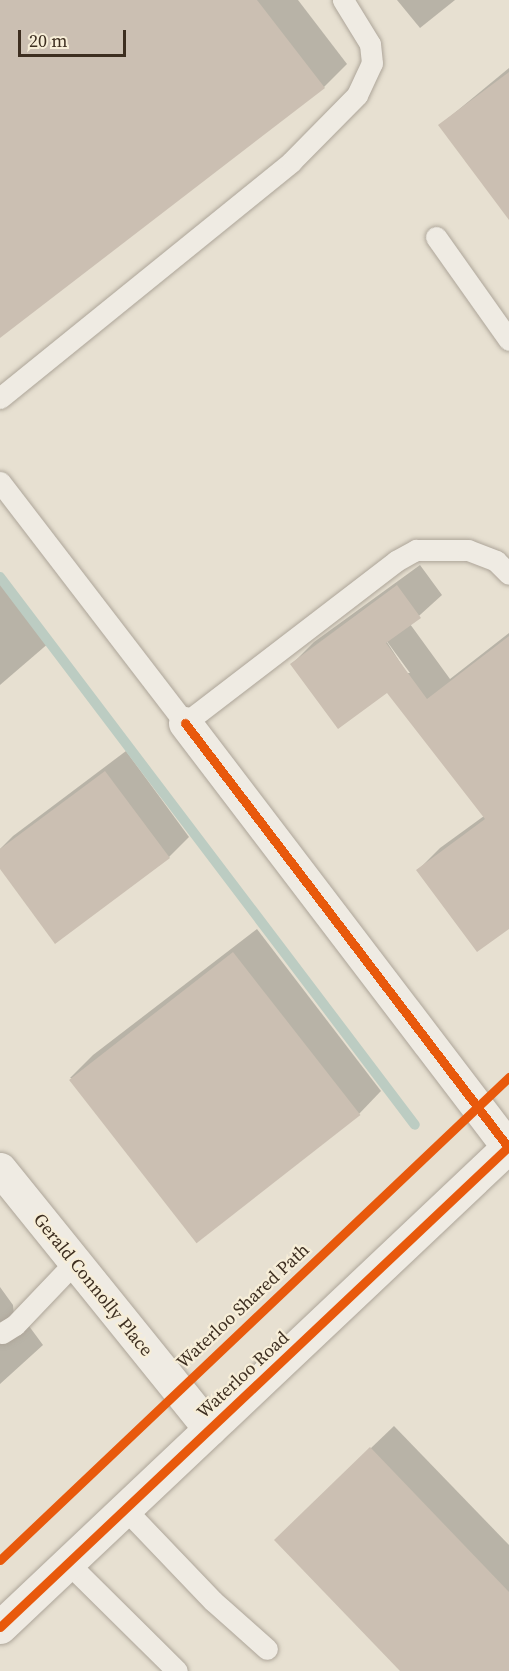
<!DOCTYPE html>
<style>
body{margin:0}
#map{position:relative;width:509px;height:1671px;overflow:hidden;background:#e7e0d1;font-family:"Source Serif 4",serif}
div>[style]{position:absolute}
[style*='--x']{left:calc(var(--x)*1px);top:calc(var(--y)*1px);width:calc(var(--w)*1px);rotate:calc(var(--a)*1deg)}
.shadow>*{inset:0;background:#0003}
.stream>*{height:10px;margin:-5px;padding:0 5px;transform-origin:5px;border-radius:5px;background:#bcccc2}
.building>*{inset:0;background:#cbbfb2;transform-origin:0 0}
.roads{filter:drop-shadow(0 0 2px #ada599) drop-shadow(0 0 2px #ada599)}
.service>*{height:21px;margin:-10.5px;padding:0 10.5px;transform-origin:10.5px;border-radius:10.5px;background:#efebe3}
.minor>*{height:33px;margin:-16.5px;padding:0 16.5px;transform-origin:16.5px;border-radius:16.5px;background:#efebe3}
.tertiary>*{height:33px;margin:-16.5px;padding:0 16.5px;transform-origin:16.5px;border-radius:16.5px;background:#efebe3}
.cycleway>*{height:9px;margin:-4.5px;padding:0 4.5px;transform-origin:4.5px;border-radius:4.5px;background:#e8590c}
span{translate:-50% -50%;white-space:nowrap;text-align:center;line-height:1.15;-webkit-text-stroke:4.5px #f7eed8;paint-order:stroke}
.street-label{font-size:18px;color:#3d2e20}
.scale{position:absolute;left:18px;top:30px;width:108px;height:27px;box-sizing:border-box;border:3px solid #3d2e20;border-top:0;padding-left:8px;font-size:18px;line-height:21px;white-space:nowrap;color:#3d2e20;-webkit-text-stroke:4px #f7eed8;paint-order:stroke}
</style>
<div id="map">
<div class="shadow">
<div style="clip-path:polygon(0 0,298px 0,347px 64px,324px 87px,0 326px)"></div>
<div style="clip-path:polygon(397px 0,455px 0,420px 28px)"></div>
<div style="clip-path:polygon(509px 68px,509px 217px,440px 125px)"></div>
<div style="clip-path:polygon(evenodd,420px 565px,442px 595px,410px 624px,450px 679px,509px 633px,509px 927px,418px 870px,440px 848px,484px 816px,388px 691px,292px 664px,314px 642px,420px 565px,383px 636px,410px 673px,407px 673px,383px 636px)"></div>
<div style="clip-path:polygon(0 576px,50px 642px,0 685px)"></div>
<div style="clip-path:polygon(126px 751px,189px 837px,169px 857px,0 867px,0 849px,13px 836px)"></div>
<div style="clip-path:polygon(257px 929px,381px 1091px,358px 1115px,70px 1078px,93px 1055px)"></div>
<div style="clip-path:polygon(0 1287px,13px 1305px,14px 1317px,26px 1322px,43px 1345px,0 1384px)"></div>
<div style="clip-path:polygon(394px 1426px,509px 1545px,509px 1671px,402px 1671px,299px 1517px)"></div>
</div>
<div class="stream">
<div style="--x:0;--y:577;--w:687;--a:52.86"></div>
</div>
<div class="building">
<div style="clip-path:polygon(0 0,257px 0,325px 88px,0 338px)"></div>
<div style="clip-path:polygon(509px 72px,509px 220px,438px 125px)"></div>
<div style="clip-path:polygon(397px 585px,421px 618px,386px 643px,427px 699px,509px 636px,509px 929px,477px 952px,416px 870px,485px 819px,387px 693px,338px 729px,290px 664px)"></div>
<div style="clip-path:polygon(105px 771px,170px 858px,55px 944px,0 869px,0 849px)"></div>
<div style="left:233px;top:952px;width:207px;height:208px;rotate:52deg"></div>
<div style="clip-path:polygon(370px 1447px,509px 1592px,509px 1671px,400px 1671px,274px 1540px)"></div>
</div>
<div class="roads">
<div class="service">
<div style="--x:436;--y:237;--w:126;--a:54.7"></div>
<div style="--x:0;--y:398;--w:375;--a:-39"></div>
<div style="--x:291;--y:162;--w:94;--a:-45.4"></div>
<div style="--x:357;--y:95;--w:35;--a:-65"></div>
<div style="--x:372;--y:63;--w:19;--a:-96"></div>
<div style="--x:370;--y:44;--w:52;--a:-121.5"></div>
<div style="--x:0;--y:482;--w:304;--a:52.5"></div>
<div style="--x:185;--y:723;--w:266;--a:-37.5"></div>
<div style="--x:396;--y:561;--w:23;--a:-29"></div>
<div style="--x:416;--y:550;--w:52;--a:0"></div>
<div style="--x:468;--y:550;--w:30;--a:21"></div>
<div style="--x:496;--y:561;--w:18;--a:45"></div>
<div style="--x:2;--y:1333;--w:15;--a:-32"></div>
<div style="--x:15;--y:1325;--w:86;--a:-46.4"></div>
<div style="--x:125;--y:1509;--w:127;--a:46.3"></div>
<div style="--x:213;--y:1601;--w:72;--a:41.6"></div>
<div style="--x:68;--y:1563;--w:153;--a:44.7"></div>
</div>
<div class="minor">
<div style="--x:185;--y:723;--w:533;--a:52.7"></div>
<div style="--x:0;--y:1169;--w:334;--a:51.1"></div>
</div>
<div class="tertiary">
<div style="--x:0;--y:1627;--w:700;--a:-43.38"></div>
</div>
</div>
<div class="cycleway">
<div style="--x:185;--y:723;--w:533;--a:52.7"></div>
<div style="--x:0;--y:1560;--w:702;--a:-43.5"></div>
<div style="--x:0;--y:1627;--w:700;--a:-43.38"></div>
</div>
<div class="street-label">
<span style="left:93px;top:1285px;rotate:51deg">Gerald Connolly Place</span>
<span style="left:243px;top:1306px;rotate:-43deg">Waterloo Shared Path</span>
<span style="left:243px;top:1375px;rotate:-43deg">Waterloo Road</span>
</div>
<div class="scale">20 m</div>
</div>
